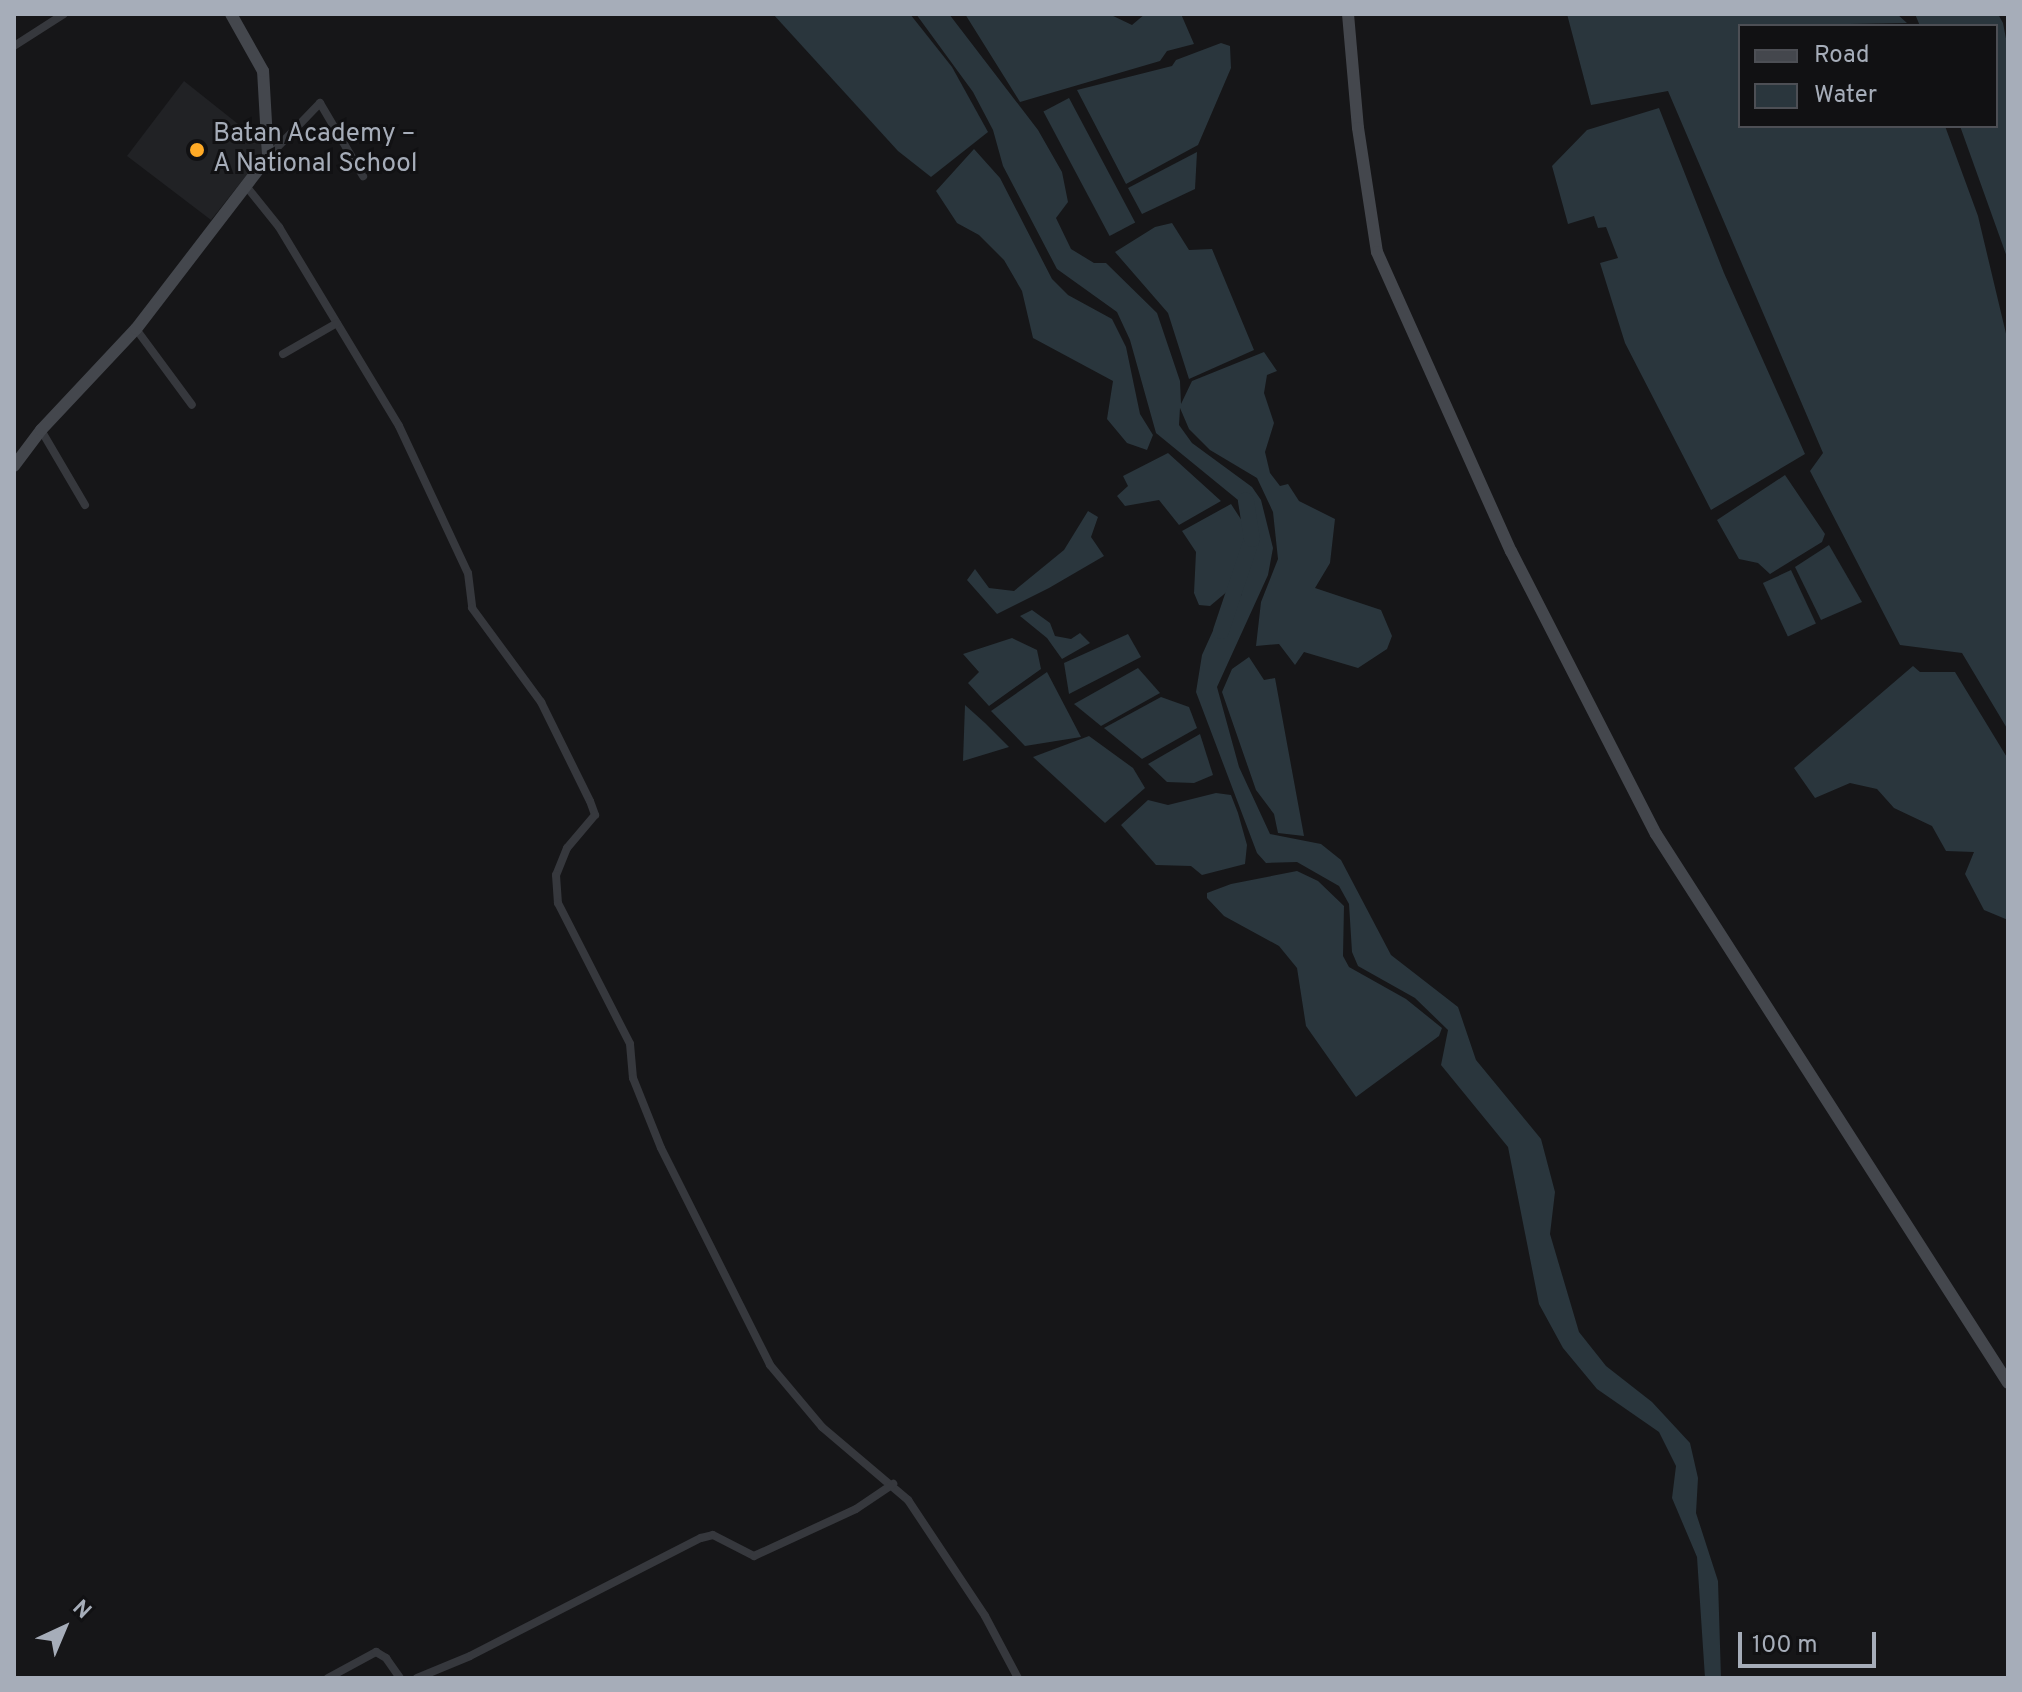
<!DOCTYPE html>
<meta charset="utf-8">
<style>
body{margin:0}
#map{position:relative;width:2022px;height:1692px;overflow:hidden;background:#161618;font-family:Overpass,sans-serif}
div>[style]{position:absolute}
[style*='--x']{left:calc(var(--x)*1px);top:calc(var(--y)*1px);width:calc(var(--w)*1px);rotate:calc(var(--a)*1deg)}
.built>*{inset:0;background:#212225}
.water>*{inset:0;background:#2a363d;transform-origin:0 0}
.river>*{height:16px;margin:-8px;padding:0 8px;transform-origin:8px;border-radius:8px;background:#2a363d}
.street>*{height:8px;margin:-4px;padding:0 4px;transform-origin:4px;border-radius:4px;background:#36383d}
.secondary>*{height:12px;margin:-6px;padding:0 6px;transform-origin:6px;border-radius:6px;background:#44474d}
.dots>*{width:22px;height:22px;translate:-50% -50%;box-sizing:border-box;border:4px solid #111113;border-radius:50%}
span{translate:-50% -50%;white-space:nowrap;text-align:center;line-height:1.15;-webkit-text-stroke:6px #111113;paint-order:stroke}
.poi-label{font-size:26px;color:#a6adb9}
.left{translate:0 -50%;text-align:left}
.frame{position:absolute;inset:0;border:16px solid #a6adb9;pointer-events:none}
.legend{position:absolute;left:1738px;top:24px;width:260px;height:104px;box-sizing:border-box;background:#111113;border:2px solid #4d4f55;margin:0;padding:10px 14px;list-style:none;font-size:24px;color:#a6adb9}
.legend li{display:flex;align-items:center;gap:16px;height:40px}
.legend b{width:40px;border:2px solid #4d4f55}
.north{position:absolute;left:24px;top:1588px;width:80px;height:80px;-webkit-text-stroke:6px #111113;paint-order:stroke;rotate:44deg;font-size:22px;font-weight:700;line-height:32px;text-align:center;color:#a6adb9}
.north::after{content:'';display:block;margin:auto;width:28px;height:36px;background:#a6adb9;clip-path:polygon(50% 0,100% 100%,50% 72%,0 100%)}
.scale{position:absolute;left:1738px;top:1632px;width:138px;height:36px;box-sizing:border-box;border:4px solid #a6adb9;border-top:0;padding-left:10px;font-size:24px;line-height:28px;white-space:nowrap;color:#a6adb9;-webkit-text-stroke:6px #111113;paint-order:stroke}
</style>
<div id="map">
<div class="built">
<div style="clip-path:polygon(184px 81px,262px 143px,261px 157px,211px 220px,127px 156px)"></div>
</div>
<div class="water">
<div style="clip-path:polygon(773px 14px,910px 14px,952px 67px,988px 132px,931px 177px,898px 151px)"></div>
<div style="clip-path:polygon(916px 14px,949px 14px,1038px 130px,1062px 172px,1068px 202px,1056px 218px,1071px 249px,1094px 263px,1106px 263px,1157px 313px,1180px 381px,1181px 404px,1192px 381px,1264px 352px,1277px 371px,1267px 375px,1264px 393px,1274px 423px,1265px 452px,1270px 473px,1280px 486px,1288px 484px,1299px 501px,1335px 519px,1330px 563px,1315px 588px,1381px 610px,1392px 636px,1387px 649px,1358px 668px,1304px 652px,1295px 665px,1279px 644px,1256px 646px,1261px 602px,1278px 559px,1273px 512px,1257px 478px,1210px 450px,1189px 429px,1180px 408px,1179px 425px,1192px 443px,1252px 487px,1261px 500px,1273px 548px,1268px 575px,1217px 687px,1239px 767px,1270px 834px,1321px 844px,1341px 860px,1391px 955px,1458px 1007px,1476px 1060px,1541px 1139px,1555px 1192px,1550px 1234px,1579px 1332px,1606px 1366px,1652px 1402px,1690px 1443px,1698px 1478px,1696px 1513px,1718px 1581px,1721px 1678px,1705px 1678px,1697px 1557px,1672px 1498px,1676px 1466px,1659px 1432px,1597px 1389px,1563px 1348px,1539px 1304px,1508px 1147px,1441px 1065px,1448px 1030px,1415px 998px,1358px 966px,1352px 952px,1349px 904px,1339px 886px,1297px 862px,1266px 863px,1257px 853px,1196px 692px,1202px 655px,1216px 624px,1241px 596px,1257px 530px,1238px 500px,1156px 433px,1130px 340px,1117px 312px,1057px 269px,1003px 166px,993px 130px,973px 92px)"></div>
<div style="clip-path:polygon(965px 14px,1109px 14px,1132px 25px,1145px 14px,1181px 14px,1194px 44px,1167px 51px,1160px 61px,1020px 102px)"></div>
<div style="clip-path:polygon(1567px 14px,1897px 14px,1907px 23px,1740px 26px,1740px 126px,1945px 126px,1978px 216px,2008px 342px,2008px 730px,1962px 653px,1900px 645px,1810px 471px,1823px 453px,1668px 91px,1591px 105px)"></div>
<div style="clip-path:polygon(1915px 14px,1998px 14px,2003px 23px,2008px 49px,2008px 260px,1960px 126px,1996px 126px,1996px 26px,1920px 26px)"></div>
<div style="clip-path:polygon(1221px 43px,1230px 46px,1231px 68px,1198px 145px,1126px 184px,1077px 90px,1172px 66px,1176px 60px)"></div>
<div style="left:1069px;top:98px;width:141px;height:29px;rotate:62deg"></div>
<div style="clip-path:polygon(1659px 108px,1724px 273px,1805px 454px,1711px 510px,1625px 343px,1600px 263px,1618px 258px,1606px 227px,1598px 228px,1594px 216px,1568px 224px,1552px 166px,1587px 130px)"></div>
<div style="clip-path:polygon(974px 149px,1000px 178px,1052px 279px,1068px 295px,1112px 319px,1126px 347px,1140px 414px,1153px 435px,1147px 450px,1127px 443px,1107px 419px,1113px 381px,1033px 338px,1022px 291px,1004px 260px,979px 235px,957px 223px,936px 191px)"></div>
<div style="clip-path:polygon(1197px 152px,1195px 189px,1142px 214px,1128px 188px)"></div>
<div style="clip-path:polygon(1172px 223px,1189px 250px,1212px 249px,1254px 350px,1189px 379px,1168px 313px,1115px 252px,1155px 227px)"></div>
<div style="clip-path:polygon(1168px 453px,1221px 501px,1179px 525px,1159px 500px,1125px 506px,1117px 496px,1128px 486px,1123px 476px)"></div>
<div style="clip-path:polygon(1785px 475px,1825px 534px,1822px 542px,1770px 574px,1758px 563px,1739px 559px,1717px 520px)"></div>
<div style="clip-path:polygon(1231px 504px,1244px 524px,1249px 549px,1229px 590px,1210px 606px,1199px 605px,1194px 593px,1196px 552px,1182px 531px)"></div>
<div style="clip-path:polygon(1088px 511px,1098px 517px,1091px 537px,1104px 556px,1049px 588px,997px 614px,967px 580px,975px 569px,989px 588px,1014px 591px,1064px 550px)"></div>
<div style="clip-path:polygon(1829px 545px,1862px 602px,1821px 620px,1795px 567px)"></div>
<div style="left:1791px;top:570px;width:59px;height:31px;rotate:65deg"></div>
<div style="clip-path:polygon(1032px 610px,1050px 623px,1055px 636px,1071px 639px,1080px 633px,1090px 643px,1062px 659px,1047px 638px,1020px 616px)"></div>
<div style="clip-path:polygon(1128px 634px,1141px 657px,1069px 694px,1064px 663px)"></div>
<div style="clip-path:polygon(1012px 638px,1037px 650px,1041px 669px,989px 706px,968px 683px,979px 672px,963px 654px)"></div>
<div style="clip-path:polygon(1249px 657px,1264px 680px,1275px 678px,1304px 836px,1278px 833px,1274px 814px,1256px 790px,1222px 692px,1232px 669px)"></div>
<div style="clip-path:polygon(1913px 666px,1920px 672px,1955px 672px,2008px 759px,2008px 920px,1984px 910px,1965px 874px,1974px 852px,1946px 851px,1932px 826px,1894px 808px,1877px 789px,1850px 783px,1815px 798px,1794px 768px)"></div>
<div style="clip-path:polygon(1138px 668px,1160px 693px,1101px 726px,1074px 704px)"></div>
<div style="clip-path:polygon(1047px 672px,1081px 737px,1025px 746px,991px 711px)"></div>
<div style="clip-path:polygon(1161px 697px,1189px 707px,1197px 728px,1142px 759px,1104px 728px)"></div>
<div style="clip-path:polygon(965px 705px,985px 723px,1009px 747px,963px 761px)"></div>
<div style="clip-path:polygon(1200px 734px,1213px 775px,1194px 783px,1167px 782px,1148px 764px)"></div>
<div style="clip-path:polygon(1089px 736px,1133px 768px,1145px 788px,1105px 823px,1033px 757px)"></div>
<div style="clip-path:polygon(1216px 793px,1231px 795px,1238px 813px,1247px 845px,1245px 864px,1202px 875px,1191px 866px,1156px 865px,1121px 825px,1148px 800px,1168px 805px)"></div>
<div style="clip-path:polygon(1297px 871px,1318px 881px,1344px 906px,1343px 956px,1349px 967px,1406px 999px,1442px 1028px,1439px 1036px,1356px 1097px,1306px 1026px,1297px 968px,1279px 946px,1224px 916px,1207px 898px,1207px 893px,1231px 884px)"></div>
</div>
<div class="river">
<div style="--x:1221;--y:631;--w:97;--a:-71.4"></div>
<div style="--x:1252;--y:539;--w:39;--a:-99"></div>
</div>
<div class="street">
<div style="--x:14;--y:46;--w:59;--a:-32.6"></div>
<div style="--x:268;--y:157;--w:75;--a:-46.1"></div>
<div style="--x:320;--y:103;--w:85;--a:59.5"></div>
<div style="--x:246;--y:186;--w:53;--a:51.2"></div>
<div style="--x:279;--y:227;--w:232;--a:58.9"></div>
<div style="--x:399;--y:426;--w:162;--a:64.9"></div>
<div style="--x:468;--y:573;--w:35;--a:83"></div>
<div style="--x:472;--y:608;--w:117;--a:53.7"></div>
<div style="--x:541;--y:702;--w:110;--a:63.7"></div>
<div style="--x:590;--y:801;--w:15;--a:70"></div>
<div style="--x:595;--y:815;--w:43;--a:130.3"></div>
<div style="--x:567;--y:848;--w:29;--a:112"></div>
<div style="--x:556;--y:875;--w:28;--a:86"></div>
<div style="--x:558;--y:903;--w:158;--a:62.9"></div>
<div style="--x:630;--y:1044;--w:34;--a:85"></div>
<div style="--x:633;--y:1078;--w:75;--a:68.2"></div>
<div style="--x:661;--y:1148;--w:243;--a:63.3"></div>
<div style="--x:770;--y:1365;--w:81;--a:50"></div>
<div style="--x:822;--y:1427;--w:113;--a:40.3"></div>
<div style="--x:908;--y:1500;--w:139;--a:56.4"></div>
<div style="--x:985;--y:1616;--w:70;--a:62"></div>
<div style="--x:136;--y:329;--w:94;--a:53.6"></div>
<div style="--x:283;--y:354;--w:62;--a:-29.9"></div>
<div style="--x:41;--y:430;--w:87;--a:59.6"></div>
<div style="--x:328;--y:1678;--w:55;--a:-28.4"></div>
<div style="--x:376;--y:1652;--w:12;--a:31"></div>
<div style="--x:386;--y:1658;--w:24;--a:55"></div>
<div style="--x:417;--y:1678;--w:57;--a:-22.5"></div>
<div style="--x:470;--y:1656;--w:259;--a:-27.1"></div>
<div style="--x:701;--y:1538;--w:12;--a:-14"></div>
<div style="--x:713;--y:1535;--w:46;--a:27.1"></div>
<div style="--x:754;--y:1556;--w:112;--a:-24.7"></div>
<div style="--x:856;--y:1509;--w:45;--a:-34"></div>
</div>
<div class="secondary">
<div style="--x:1348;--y:14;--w:114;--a:85"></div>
<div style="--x:1358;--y:128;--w:125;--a:81.3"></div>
<div style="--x:1377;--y:252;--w:328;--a:65.9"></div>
<div style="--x:1511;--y:551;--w:318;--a:62.9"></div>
<div style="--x:1656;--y:834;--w:652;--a:57.33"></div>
<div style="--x:14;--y:466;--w:45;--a:-53.1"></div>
<div style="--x:41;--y:430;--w:139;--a:-46.8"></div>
<div style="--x:136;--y:329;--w:217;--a:-52.5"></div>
<div style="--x:268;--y:157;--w:86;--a:-93.3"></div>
<div style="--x:263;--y:71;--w:65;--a:-119.3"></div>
</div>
<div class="dots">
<div style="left:197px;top:150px;background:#ffaa26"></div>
</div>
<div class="poi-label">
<span class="left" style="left:213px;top:150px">Batan Academy –<br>A National School</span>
</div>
<div class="frame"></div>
<ul class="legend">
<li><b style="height:10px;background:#44474d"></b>Road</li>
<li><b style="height:22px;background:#2a363d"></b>Water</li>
</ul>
<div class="north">N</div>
<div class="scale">100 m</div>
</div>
